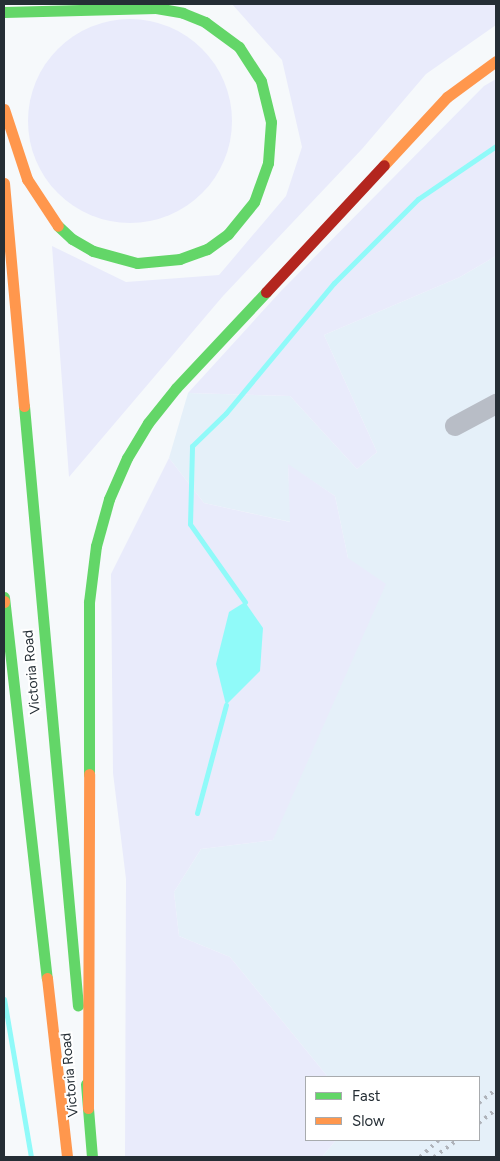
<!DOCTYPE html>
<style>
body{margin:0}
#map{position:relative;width:500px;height:1161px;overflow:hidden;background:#f6f9fb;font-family:Figtree,sans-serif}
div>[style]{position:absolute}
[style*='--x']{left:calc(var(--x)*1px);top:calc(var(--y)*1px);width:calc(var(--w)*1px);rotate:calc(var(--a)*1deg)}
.built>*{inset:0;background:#e5f0f9}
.green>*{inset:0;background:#e9ebfb}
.round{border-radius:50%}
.water>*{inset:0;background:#90faf9}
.stream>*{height:5px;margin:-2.5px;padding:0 2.5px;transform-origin:2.5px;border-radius:2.5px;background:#90faf9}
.street>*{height:20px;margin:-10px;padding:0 10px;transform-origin:10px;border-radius:10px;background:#b8bdc6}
.fast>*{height:11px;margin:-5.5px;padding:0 5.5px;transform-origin:5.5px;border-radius:5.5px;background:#63d668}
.slow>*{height:11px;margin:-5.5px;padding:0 5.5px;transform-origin:5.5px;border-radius:5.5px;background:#ff974d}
.jam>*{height:11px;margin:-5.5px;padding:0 5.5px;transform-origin:5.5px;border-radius:5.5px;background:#b3261e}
.rail>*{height:4px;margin-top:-2px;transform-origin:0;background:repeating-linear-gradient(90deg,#afb3ba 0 2.5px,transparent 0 7.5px)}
span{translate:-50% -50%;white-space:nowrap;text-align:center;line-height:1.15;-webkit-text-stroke:4px #fff;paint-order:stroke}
.street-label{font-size:14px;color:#252e35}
.frame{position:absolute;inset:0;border:5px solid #252e35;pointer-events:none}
.legend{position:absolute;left:305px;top:1076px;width:175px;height:65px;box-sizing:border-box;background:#fff;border:1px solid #a8abae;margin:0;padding:6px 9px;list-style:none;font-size:15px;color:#252e35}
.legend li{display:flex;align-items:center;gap:10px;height:25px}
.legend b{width:25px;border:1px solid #a8abae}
</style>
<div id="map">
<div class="built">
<div style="clip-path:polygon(496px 256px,496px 1157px,322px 1157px,336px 1140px,479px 1140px,479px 1077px,328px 1077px,230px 957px,179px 936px,174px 892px,201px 849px,273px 840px,348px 558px,335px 496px,288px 465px,291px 522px,204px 503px,169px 458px,188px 393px,290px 396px,357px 469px,377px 452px,324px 335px,460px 277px)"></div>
</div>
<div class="green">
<div style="clip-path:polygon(232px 4px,496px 4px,496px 25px,426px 74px,362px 149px,223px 296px,69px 477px,52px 246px,126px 282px,219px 275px,286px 196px,302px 147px,282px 60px)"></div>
<div class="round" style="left:28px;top:19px;width:204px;height:204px"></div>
<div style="clip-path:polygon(496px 79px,496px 256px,460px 277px,324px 335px,377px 452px,357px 469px,290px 396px,188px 393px,281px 291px,484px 86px)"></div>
<div style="clip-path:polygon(169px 458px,204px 503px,290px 522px,288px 464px,335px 496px,348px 558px,386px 584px,273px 840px,201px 849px,174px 892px,179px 936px,230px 957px,328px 1077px,306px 1077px,306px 1140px,336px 1140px,322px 1157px,125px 1157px,126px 879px,113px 773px,111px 574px)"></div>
</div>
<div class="water">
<div style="clip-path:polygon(245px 602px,263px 628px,260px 671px,226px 705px,216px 664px,229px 612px)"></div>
</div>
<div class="stream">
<div style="--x:245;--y:602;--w:95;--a:-125.2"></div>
<div style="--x:190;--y:524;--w:78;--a:-88.5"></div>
<div style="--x:192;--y:446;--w:47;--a:-44.1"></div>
<div style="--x:226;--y:413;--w:169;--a:-50.3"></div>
<div style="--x:334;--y:283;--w:119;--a:-45"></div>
<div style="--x:418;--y:199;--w:94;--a:-34.2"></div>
<div style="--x:197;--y:813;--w:112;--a:-75"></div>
<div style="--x:4;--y:999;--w:160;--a:80.3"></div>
</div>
<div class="street">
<div style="--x:455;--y:426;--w:47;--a:-28.2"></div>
</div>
<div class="fast">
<div style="--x:4;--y:12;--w:152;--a:-1.5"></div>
<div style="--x:156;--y:8;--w:27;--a:10"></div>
<div style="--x:183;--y:13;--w:24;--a:22"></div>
<div style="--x:205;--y:22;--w:42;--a:36.3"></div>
<div style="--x:239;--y:47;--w:40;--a:57.1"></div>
<div style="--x:261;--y:81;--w:42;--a:76.3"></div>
<div style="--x:271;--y:122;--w:41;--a:94.2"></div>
<div style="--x:268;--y:163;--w:41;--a:109.7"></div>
<div style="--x:254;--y:202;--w:41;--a:129.1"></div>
<div style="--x:228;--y:234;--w:26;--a:144"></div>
<div style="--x:207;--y:249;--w:29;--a:160"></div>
<div style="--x:180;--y:259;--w:43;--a:174.7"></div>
<div style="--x:137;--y:263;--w:46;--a:-164.7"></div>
<div style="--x:93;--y:251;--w:24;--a:-150"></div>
<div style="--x:72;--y:239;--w:19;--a:-137"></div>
<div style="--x:24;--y:406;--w:602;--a:84.86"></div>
<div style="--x:4;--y:597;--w:383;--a:83.6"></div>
<div style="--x:89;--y:774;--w:172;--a:-90"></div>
<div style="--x:89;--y:602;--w:56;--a:-82.9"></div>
<div style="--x:96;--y:546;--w:49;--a:-74.5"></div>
<div style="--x:109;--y:499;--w:45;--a:-66.3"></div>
<div style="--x:127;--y:458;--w:41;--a:-59"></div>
<div style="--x:148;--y:423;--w:45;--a:-51.3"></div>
<div style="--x:176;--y:388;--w:132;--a:-46.8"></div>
<div style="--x:86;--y:1084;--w:73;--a:85.3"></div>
</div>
<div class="slow">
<div style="--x:4;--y:109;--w:74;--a:71.8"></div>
<div style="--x:27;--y:179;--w:56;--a:56.6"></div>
<div style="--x:384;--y:165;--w:93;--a:-47.2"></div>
<div style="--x:447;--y:97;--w:61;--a:-36.3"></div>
<div style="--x:4;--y:183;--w:224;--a:84.9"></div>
<div style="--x:4;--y:601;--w:1;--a:90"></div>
<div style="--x:47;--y:978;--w:180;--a:83.6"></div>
<div style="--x:88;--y:1108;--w:334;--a:-89.8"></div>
</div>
<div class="jam">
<div style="--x:266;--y:292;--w:173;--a:-47.1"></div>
</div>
<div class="rail">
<div style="--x:479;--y:1103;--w:22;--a:-39"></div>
<div style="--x:479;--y:1123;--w:22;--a:-39"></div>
<div style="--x:420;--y:1157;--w:25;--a:-42"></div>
<div style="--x:434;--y:1157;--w:29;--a:-36"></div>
</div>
<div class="street-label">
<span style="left:32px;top:672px;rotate:-95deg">Victoria Road</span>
<span style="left:70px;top:1075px;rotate:-95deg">Victoria Road</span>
</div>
<div class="frame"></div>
<ul class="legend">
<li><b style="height:6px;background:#63d668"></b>Fast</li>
<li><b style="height:6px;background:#ff974d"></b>Slow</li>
</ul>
</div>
